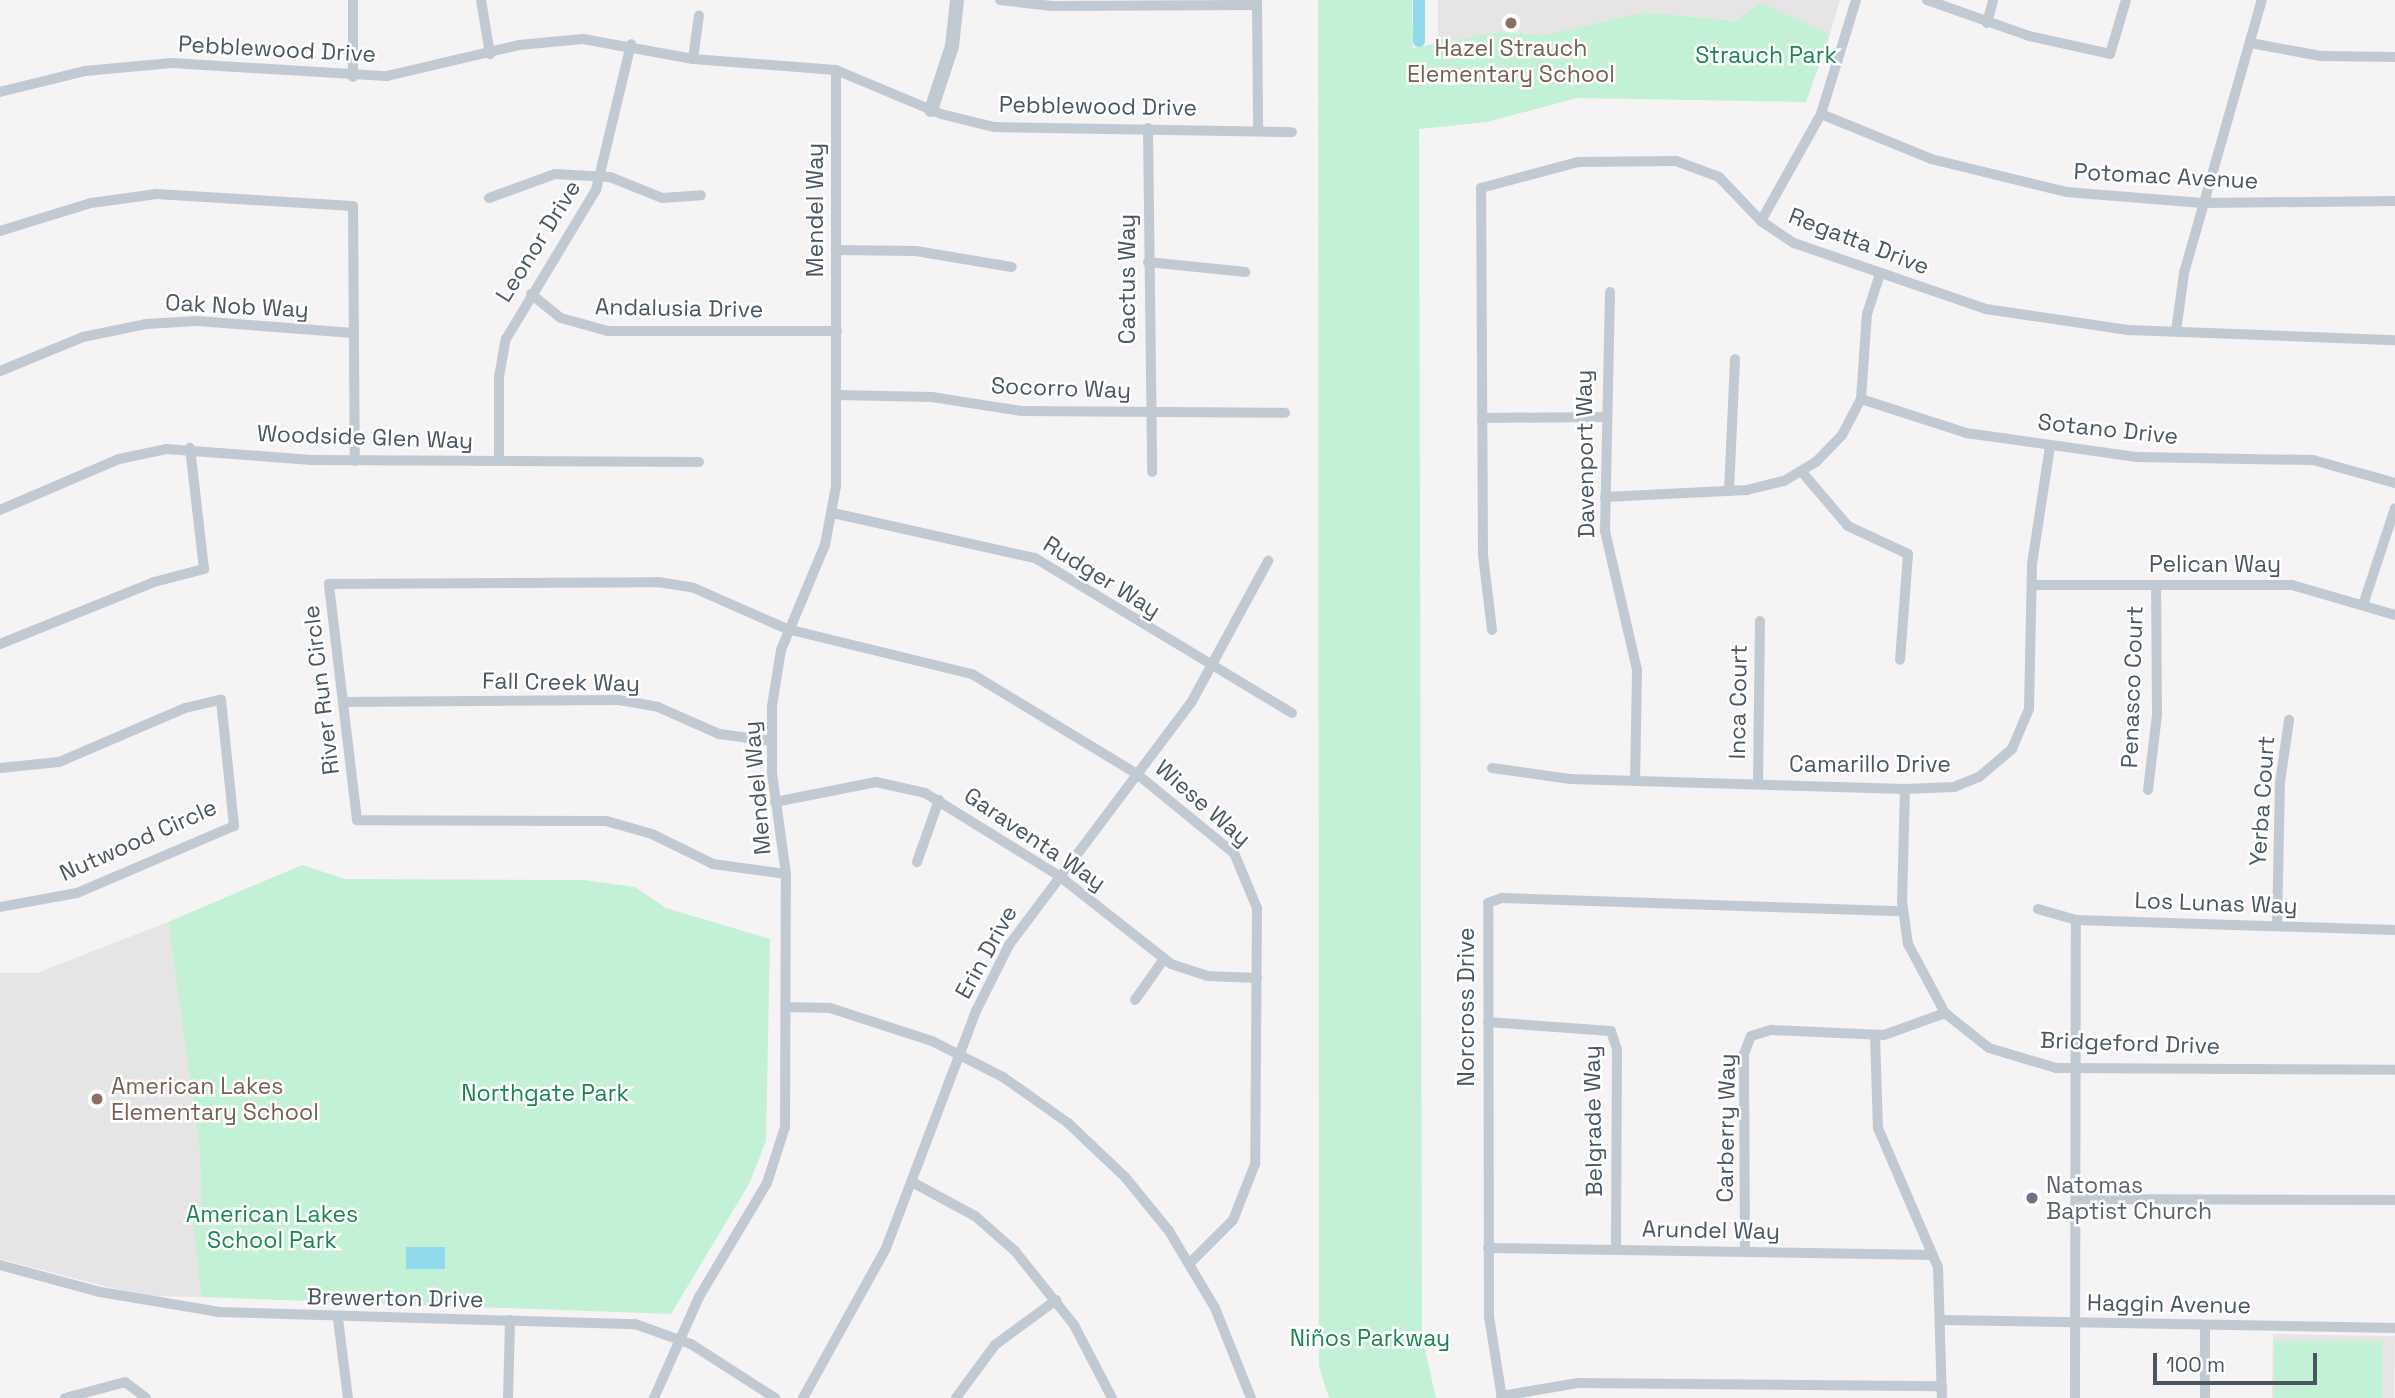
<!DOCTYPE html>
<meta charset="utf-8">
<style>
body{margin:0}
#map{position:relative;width:2395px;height:1398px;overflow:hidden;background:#f5f3f3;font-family:"Space Grotesk",sans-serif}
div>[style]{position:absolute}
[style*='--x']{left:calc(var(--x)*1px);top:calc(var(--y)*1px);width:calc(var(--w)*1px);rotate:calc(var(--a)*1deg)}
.education>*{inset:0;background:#e6e4e5;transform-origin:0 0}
.green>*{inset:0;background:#c3f1d5;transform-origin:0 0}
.water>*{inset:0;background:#90daee;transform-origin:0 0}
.canal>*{height:12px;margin:-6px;padding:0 6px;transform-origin:6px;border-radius:6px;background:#90daee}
.minor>*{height:10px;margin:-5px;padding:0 5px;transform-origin:5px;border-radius:5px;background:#c1cad2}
.tertiary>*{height:14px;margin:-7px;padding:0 7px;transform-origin:7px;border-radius:7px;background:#c1cad2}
.dots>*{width:19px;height:19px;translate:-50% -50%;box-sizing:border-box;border:4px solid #fff;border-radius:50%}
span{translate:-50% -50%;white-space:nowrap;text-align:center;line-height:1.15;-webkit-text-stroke:5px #fff;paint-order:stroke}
.education-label{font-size:23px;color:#785e54}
.left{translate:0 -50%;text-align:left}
.street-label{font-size:23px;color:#4a5661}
.park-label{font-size:23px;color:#17864f}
.worship-label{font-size:23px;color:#5b616d}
.scale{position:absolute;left:2153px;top:1353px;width:164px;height:32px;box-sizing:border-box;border:4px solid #4a5661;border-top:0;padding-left:9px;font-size:21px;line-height:24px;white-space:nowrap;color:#4a5661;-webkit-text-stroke:5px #fff;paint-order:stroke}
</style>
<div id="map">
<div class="education">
<div style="clip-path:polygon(1438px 0,1840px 0,1830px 34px,1760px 4px,1737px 21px,1644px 12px,1545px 35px,1499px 32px,1438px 47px)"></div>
<div style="clip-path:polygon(168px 922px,200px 1154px,201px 1207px,191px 1209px,201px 1297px,143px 1296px,0 1259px,0 973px,37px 973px)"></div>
<div style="left:2273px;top:1334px;width:122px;height:64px;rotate:1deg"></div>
</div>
<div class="green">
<div style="clip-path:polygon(1318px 0,1412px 0,1413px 48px,1499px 32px,1545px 35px,1644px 12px,1736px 21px,1760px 3px,1830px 34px,1806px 102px,1577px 98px,1487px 122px,1419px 129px,1422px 1337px,1436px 1398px,1329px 1398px,1319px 1367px)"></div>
<div style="clip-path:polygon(302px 865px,345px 879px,584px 880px,635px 887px,666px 908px,770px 939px,766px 1141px,749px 1184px,671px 1314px,201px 1297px,191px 1208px,201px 1207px,200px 1154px,168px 922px)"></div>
<div style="left:2274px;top:1341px;width:108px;height:57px"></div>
</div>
<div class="water">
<div style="left:406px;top:1247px;width:39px;height:22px"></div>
</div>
<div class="canal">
<div style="--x:1419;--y:0;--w:41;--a:90"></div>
</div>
<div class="minor">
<div style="--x:353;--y:0;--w:77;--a:90"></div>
<div style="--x:481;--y:0;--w:55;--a:80.5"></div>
<div style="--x:1000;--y:0;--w:52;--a:6.6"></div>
<div style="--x:1052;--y:6;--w:205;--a:-0.3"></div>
<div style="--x:1927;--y:0;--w:108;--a:19.4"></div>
<div style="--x:2029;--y:36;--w:83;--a:12.5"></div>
<div style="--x:2110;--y:54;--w:56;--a:-73.5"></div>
<div style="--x:1257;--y:1;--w:127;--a:89.5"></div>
<div style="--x:1987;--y:23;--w:24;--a:-75"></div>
<div style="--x:2250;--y:43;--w:72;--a:10.4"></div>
<div style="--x:2321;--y:56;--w:74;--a:0.8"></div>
<div style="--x:693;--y:59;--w:44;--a:-82.2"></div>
<div style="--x:0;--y:92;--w:88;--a:-13.9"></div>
<div style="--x:85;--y:71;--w:87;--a:-5.3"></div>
<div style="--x:172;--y:63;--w:215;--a:3.5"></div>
<div style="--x:387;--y:76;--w:136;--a:-13.2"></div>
<div style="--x:519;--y:45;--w:64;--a:-5.4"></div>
<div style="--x:583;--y:39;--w:112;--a:10.3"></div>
<div style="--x:693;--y:59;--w:143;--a:4.4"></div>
<div style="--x:836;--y:70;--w:114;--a:22.7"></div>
<div style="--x:941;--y:114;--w:55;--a:13.8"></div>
<div style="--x:994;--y:127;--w:298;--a:1"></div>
<div style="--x:1821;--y:114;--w:119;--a:22.2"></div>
<div style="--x:1931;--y:159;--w:139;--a:13.7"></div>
<div style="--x:2066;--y:192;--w:137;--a:4.6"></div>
<div style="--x:2203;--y:203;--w:192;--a:-0.6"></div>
<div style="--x:1148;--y:128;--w:344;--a:89.3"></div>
<div style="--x:489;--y:198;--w:70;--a:-20"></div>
<div style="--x:555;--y:174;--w:55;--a:3.1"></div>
<div style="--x:610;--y:177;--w:56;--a:22"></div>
<div style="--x:662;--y:198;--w:39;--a:-4"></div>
<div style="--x:1761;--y:221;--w:123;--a:-60.7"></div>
<div style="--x:1821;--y:114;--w:119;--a:-72.9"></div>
<div style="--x:0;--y:231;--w:95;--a:-17.1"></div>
<div style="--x:91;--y:203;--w:66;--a:-7.9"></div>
<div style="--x:156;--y:194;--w:197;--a:3.5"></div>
<div style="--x:353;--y:206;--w:255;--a:89.6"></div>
<div style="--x:836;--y:250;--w:80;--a:0.7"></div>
<div style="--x:916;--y:251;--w:97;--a:9.5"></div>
<div style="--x:1148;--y:262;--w:98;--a:5.9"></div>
<div style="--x:1610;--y:292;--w:239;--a:91.2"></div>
<div style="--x:1605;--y:531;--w:143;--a:77"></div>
<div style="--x:1637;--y:670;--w:111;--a:91"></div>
<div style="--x:531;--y:294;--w:38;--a:39"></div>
<div style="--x:561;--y:318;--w:49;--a:15.5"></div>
<div style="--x:608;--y:331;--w:229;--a:0"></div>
<div style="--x:2176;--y:331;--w:59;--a:-82.1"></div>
<div style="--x:2184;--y:273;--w:284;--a:-74.1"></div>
<div style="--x:0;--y:371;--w:90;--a:-22.3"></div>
<div style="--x:83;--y:337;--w:64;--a:-11.7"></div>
<div style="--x:146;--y:324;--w:51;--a:-3.4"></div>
<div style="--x:197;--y:321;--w:157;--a:4.4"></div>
<div style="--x:837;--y:395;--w:95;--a:1.2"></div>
<div style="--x:932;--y:397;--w:90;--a:8.9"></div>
<div style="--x:1021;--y:411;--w:264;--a:0.4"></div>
<div style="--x:1861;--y:399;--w:110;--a:17.9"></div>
<div style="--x:1966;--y:433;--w:173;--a:8"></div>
<div style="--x:2137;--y:457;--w:176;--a:1"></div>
<div style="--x:2313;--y:460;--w:85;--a:15.7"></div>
<div style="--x:1482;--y:418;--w:123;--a:-0.5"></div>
<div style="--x:499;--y:461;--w:84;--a:-90"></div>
<div style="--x:499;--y:377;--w:39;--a:-80"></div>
<div style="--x:506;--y:339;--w:174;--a:-58.9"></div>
<div style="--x:596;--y:190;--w:150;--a:-76.5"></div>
<div style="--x:1802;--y:472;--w:71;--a:49.6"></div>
<div style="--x:1848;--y:526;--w:66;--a:25"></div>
<div style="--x:1908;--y:554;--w:106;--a:94.3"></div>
<div style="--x:1729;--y:491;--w:132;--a:-87.4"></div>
<div style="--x:1605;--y:497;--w:142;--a:-2.8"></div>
<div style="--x:1747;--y:490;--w:38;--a:-14"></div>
<div style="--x:1784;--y:481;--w:37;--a:-31"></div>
<div style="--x:1816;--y:462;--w:37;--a:-46"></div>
<div style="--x:1842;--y:435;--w:41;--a:-62.2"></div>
<div style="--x:1861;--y:399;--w:85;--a:-86"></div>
<div style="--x:1867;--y:314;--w:42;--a:-72"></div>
<div style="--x:0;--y:510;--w:129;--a:-23.2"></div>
<div style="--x:119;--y:459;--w:48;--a:-12"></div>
<div style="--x:166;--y:449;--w:146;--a:4.3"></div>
<div style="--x:312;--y:460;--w:387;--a:0.3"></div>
<div style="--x:833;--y:513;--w:207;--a:12.6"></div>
<div style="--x:1035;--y:558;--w:300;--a:31.1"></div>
<div style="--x:2032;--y:585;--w:260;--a:0"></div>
<div style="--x:2292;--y:585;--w:107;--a:16.2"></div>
<div style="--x:2363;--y:605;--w:102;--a:-71.7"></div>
<div style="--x:1492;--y:630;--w:76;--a:-96.8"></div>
<div style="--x:1483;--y:555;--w:367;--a:-90.3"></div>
<div style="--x:1481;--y:188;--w:100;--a:-15"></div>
<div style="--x:1578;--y:162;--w:98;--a:-0.6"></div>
<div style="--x:1676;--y:161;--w:46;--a:20.4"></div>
<div style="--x:1719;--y:177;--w:61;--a:46.3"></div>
<div style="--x:1761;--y:221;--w:40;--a:34"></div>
<div style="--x:1794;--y:243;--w:203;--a:19"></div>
<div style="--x:1986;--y:309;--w:145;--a:8.4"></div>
<div style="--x:2129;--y:330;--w:266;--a:2.2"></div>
<div style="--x:0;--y:644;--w:166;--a:-21.9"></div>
<div style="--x:154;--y:582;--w:52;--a:-14.6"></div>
<div style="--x:204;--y:569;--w:122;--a:-96.6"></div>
<div style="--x:343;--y:702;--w:276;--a:-0.4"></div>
<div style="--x:619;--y:700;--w:40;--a:10"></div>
<div style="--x:658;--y:707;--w:67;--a:23.9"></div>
<div style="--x:719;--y:734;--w:53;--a:7.5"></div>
<div style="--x:0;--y:768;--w:59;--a:-5.8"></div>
<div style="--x:59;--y:762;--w:137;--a:-23.2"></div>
<div style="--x:185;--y:708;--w:37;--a:-13"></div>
<div style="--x:221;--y:700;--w:127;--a:84.1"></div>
<div style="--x:234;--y:826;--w:171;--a:156.9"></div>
<div style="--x:77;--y:893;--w:78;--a:169.7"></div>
<div style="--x:1492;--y:768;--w:79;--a:8"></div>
<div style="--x:1570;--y:779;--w:335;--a:1.7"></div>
<div style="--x:1905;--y:789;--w:49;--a:-2.3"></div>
<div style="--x:1954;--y:787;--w:27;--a:-22"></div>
<div style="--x:1979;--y:777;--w:43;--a:-40.3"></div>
<div style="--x:2012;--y:749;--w:43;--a:-67"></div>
<div style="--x:2029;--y:709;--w:145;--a:-88.8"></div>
<div style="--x:2032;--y:564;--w:119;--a:-81.3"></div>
<div style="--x:1758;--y:784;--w:163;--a:-89.3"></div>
<div style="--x:1905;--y:789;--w:112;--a:91.5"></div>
<div style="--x:1902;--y:901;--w:43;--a:82.1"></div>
<div style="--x:1908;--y:944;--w:78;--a:61.8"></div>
<div style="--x:1945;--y:1013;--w:56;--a:38.5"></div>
<div style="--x:1989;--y:1048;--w:70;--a:16.6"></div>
<div style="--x:2056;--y:1068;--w:339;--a:0.3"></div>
<div style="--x:2148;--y:790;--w:76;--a:-83.2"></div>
<div style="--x:2157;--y:715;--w:130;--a:-90.4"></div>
<div style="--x:775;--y:802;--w:103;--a:-11.2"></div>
<div style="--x:876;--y:782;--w:50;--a:12.7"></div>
<div style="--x:925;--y:793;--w:156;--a:31.7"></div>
<div style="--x:1058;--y:875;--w:144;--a:38.2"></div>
<div style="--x:1171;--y:964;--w:38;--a:18"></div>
<div style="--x:1207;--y:976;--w:50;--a:2.3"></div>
<div style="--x:917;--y:862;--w:66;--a:-70.5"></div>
<div style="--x:786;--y:874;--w:74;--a:-172.2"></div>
<div style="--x:713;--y:864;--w:68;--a:-153.8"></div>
<div style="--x:652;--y:834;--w:48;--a:-164.2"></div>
<div style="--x:606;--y:821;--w:249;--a:-179.8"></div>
<div style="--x:357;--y:820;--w:238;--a:-96.8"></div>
<div style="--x:329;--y:584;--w:329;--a:-0.3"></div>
<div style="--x:658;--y:582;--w:36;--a:9"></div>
<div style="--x:694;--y:588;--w:102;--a:23.8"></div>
<div style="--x:787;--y:629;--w:190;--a:13.7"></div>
<div style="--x:972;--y:674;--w:193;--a:31.2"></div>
<div style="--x:1137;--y:774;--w:125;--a:39.2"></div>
<div style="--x:1234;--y:853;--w:60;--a:67.3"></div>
<div style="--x:1257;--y:908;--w:256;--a:90.4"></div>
<div style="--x:1255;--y:1164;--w:60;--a:111.4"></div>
<div style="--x:1233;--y:1220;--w:61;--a:135"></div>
<div style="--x:2038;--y:909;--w:40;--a:16"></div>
<div style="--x:2076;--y:920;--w:319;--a:1.8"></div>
<div style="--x:2277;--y:926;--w:144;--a:-88.8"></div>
<div style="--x:2280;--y:782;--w:63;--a:-81.7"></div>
<div style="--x:1135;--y:1000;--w:50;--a:-54.7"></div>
<div style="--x:786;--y:1007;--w:44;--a:1.3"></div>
<div style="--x:830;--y:1008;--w:107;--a:17.9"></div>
<div style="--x:932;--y:1041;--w:80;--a:26.9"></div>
<div style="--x:1003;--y:1077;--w:80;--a:35.3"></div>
<div style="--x:1068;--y:1123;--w:79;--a:43.5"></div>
<div style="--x:1125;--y:1177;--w:70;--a:50.8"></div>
<div style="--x:1169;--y:1231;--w:90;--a:59.1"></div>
<div style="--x:1215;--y:1308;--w:97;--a:68.2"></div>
<div style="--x:1488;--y:1022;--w:123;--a:4.2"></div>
<div style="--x:1611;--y:1031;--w:19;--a:72"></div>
<div style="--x:1617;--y:1049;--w:201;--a:90.3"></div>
<div style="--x:1875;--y:1035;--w:93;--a:88.2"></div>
<div style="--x:1878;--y:1128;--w:151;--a:66.7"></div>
<div style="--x:1938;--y:1267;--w:131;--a:88.3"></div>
<div style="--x:912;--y:1182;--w:72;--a:28.4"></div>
<div style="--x:975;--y:1216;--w:53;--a:41.2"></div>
<div style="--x:1015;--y:1251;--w:95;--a:51.4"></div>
<div style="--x:1074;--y:1325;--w:82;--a:62.5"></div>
<div style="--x:2076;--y:1199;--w:319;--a:0.2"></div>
<div style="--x:1488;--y:1248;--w:445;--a:0.9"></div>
<div style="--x:1745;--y:1252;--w:198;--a:-90.3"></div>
<div style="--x:1744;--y:1054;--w:19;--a:-69"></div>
<div style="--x:1751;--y:1036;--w:21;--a:-17"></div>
<div style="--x:1771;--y:1030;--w:113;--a:2.5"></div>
<div style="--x:1884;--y:1035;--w:65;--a:-19.8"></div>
<div style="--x:0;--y:1265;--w:104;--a:15.1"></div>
<div style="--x:100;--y:1292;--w:121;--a:9.5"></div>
<div style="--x:219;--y:1312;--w:416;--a:1.7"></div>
<div style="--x:635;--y:1324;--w:59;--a:19.7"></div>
<div style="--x:691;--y:1344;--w:100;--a:32.7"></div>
<div style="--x:338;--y:1319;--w:80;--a:82.8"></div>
<div style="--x:1942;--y:1320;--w:453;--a:1"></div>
<div style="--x:2205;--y:1326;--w:72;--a:90"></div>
<div style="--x:1501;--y:1396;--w:78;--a:-9.6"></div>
<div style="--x:1578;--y:1383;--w:364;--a:0.5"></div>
<div style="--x:65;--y:1398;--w:62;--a:-14.9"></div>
<div style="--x:125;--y:1382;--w:26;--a:37"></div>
<div style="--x:508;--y:1398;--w:78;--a:-88.5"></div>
<div style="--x:654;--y:1398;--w:111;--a:-66"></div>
<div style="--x:699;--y:1297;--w:133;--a:-59.2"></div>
<div style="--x:767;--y:1183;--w:59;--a:-72.2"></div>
<div style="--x:785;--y:1127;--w:253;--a:-89.8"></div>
<div style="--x:786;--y:874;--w:102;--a:-97.9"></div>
<div style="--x:772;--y:773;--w:67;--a:-90"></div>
<div style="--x:772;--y:706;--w:57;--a:-80.9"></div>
<div style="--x:781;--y:650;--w:114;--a:-67.3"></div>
<div style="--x:825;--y:545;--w:60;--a:-79.4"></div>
<div style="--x:836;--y:486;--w:416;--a:-90"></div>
<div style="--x:803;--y:1398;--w:171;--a:-61"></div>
<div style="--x:886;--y:1248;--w:254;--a:-69.2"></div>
<div style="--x:976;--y:1011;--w:74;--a:-63.4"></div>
<div style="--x:1009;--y:945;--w:303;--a:-53.1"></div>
<div style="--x:1191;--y:703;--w:162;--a:-61.5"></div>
<div style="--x:956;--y:1398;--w:66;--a:-53.7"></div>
<div style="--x:995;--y:1345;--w:76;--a:-36.4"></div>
<div style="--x:1502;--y:1398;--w:82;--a:-99.1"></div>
<div style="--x:1489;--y:1317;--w:414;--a:-90.1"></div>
<div style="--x:1488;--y:903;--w:15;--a:-20"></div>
<div style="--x:1502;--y:898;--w:400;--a:1.9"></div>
<div style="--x:2075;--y:1398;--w:478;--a:-89.9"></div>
</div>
<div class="tertiary">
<div style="--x:931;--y:110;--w:67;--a:-71.8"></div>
<div style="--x:952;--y:46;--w:46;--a:-83.8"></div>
</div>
<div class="dots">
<div style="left:1511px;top:23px;background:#8d6e63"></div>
<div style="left:97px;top:1099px;background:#8d6e63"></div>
<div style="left:2032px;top:1198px;background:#6b7280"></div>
</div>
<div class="education-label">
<span style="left:1511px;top:61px">Hazel Strauch<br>Elementary School</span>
<span class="left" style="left:111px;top:1099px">American Lakes<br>Elementary School</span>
</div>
<div class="street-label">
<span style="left:277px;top:49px;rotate:3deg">Pebblewood Drive</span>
<span style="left:1098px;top:106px;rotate:1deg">Pebblewood Drive</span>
<span style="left:2166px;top:176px;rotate:3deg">Potomac Avenue</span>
<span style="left:815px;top:210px;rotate:-90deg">Mendel Way</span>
<span style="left:538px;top:241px;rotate:-58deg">Leonor Drive</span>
<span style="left:1859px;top:241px;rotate:21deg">Regatta Drive</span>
<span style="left:1127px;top:279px;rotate:-90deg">Cactus Way</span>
<span style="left:237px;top:306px;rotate:3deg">Oak Nob Way</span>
<span style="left:679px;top:308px;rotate:1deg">Andalusia Drive</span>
<span style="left:1061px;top:388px;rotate:2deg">Socorro Way</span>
<span style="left:2108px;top:429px;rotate:6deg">Sotano Drive</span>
<span style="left:365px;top:437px;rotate:2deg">Woodside Glen Way</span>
<span style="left:1585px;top:454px;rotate:-91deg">Davenport Way</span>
<span style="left:2215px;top:564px">Pelican Way</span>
<span style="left:1102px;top:577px;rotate:32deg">Rudger Way</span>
<span style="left:561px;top:682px;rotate:1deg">Fall Creek Way</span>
<span style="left:2132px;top:687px;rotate:-88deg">Penasco Court</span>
<span style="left:321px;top:690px;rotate:-97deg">River Run Circle</span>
<span style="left:1738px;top:702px;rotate:-89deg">Inca Court</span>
<span style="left:1870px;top:764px">Camarillo Drive</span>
<span style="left:757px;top:788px;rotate:-95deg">Mendel Way</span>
<span style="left:2262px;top:801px;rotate:-86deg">Yerba Court</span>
<span style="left:1203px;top:803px;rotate:41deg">Wiese Way</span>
<span style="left:1035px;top:839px;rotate:34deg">Garaventa Way</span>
<span style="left:138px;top:840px;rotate:-24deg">Nutwood Circle</span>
<span style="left:2216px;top:903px;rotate:2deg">Los Lunas Way</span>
<span style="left:986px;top:952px;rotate:-61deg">Erin Drive</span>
<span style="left:1466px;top:1007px;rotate:-90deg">Norcross Drive</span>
<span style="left:2130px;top:1043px;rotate:2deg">Bridgeford Drive</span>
<span style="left:1593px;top:1121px;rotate:-91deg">Belgrade Way</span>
<span style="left:1726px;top:1128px;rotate:-89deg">Carberry Way</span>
<span style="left:1711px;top:1230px;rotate:1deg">Arundel Way</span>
<span style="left:395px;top:1298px;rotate:1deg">Brewerton Drive</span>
<span style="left:2169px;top:1304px;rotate:1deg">Haggin Avenue</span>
</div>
<div class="park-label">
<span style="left:1766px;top:55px">Strauch Park</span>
<span style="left:545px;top:1093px">Northgate Park</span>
<span style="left:272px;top:1227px">American Lakes<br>School Park</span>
<span style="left:1370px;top:1338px">Niños Parkway</span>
</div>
<div class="worship-label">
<span class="left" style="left:2046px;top:1198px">Natomas<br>Baptist Church</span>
</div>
<div class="scale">100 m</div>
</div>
